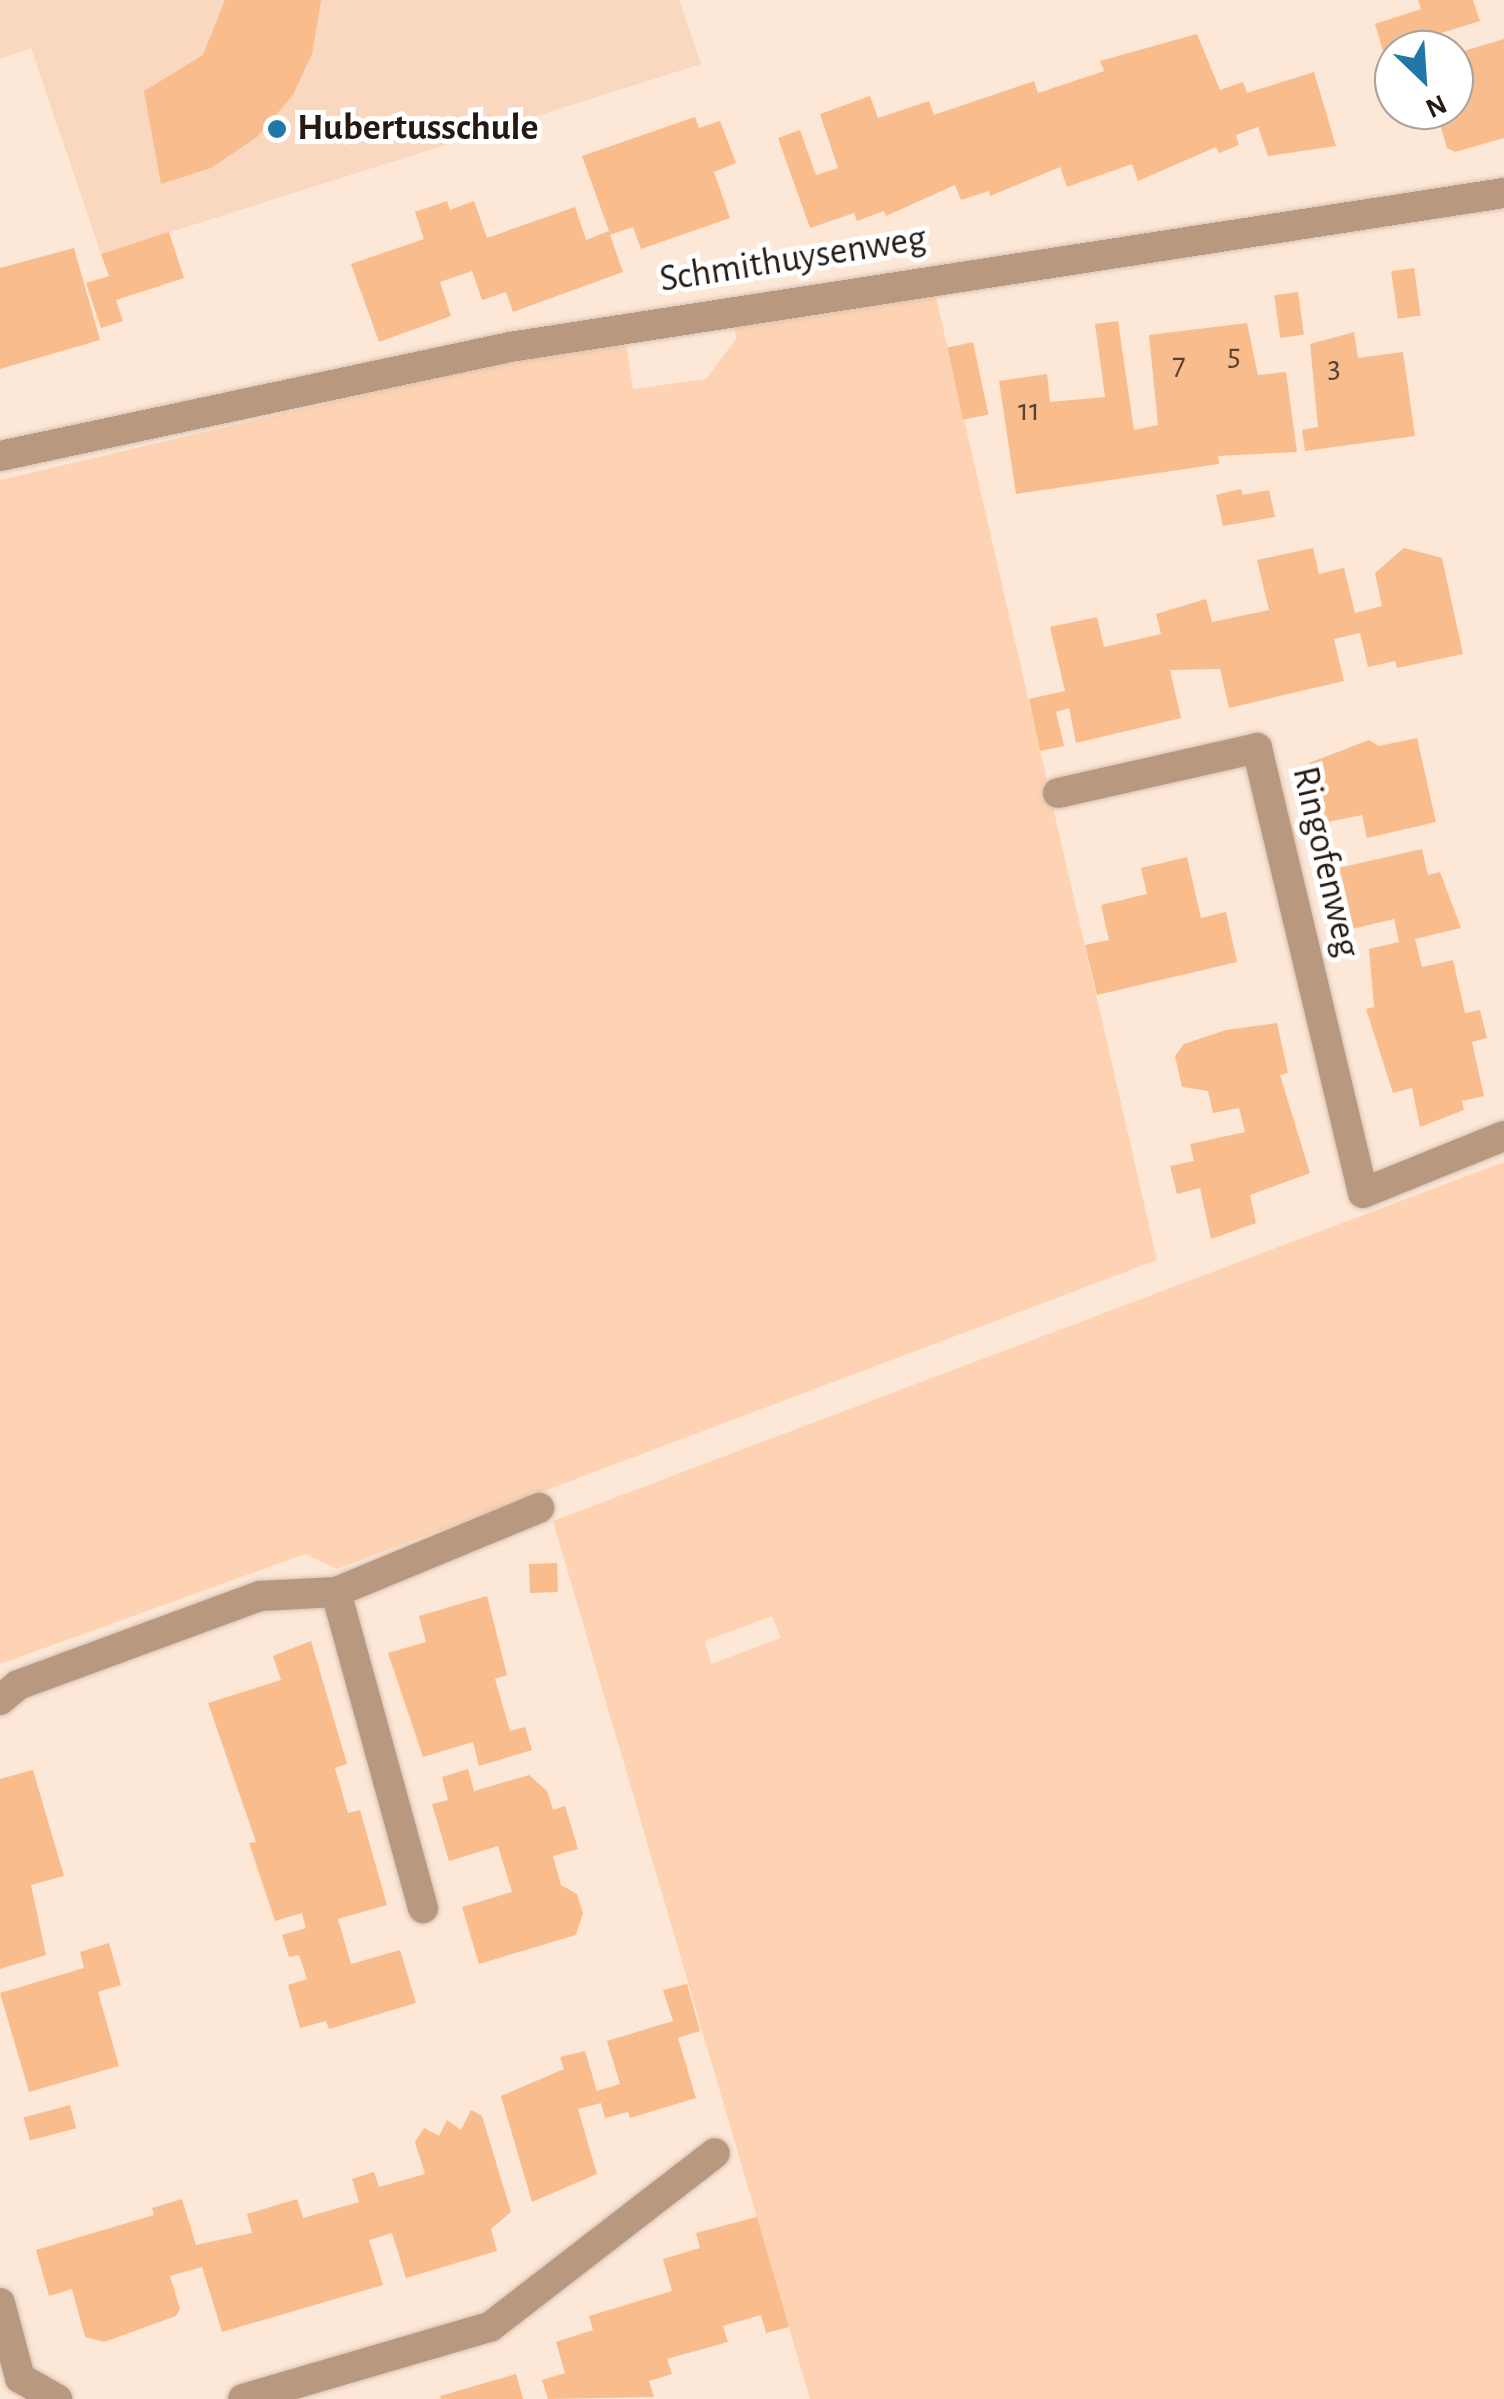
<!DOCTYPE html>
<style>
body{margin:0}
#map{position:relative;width:1504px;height:2399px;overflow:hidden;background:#fde7d7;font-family:"Alegreya Sans",sans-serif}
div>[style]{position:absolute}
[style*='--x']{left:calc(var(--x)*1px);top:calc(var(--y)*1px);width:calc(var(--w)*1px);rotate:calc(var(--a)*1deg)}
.built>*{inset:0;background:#f9d8bf}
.green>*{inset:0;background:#fdd3b3}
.building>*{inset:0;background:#f9bc8d;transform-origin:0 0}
.roads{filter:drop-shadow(0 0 2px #d6c2b4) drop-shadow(0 0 2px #d6c2b4)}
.minor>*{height:30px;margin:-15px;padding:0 15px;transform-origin:15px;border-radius:15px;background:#b99880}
.dots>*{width:28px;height:28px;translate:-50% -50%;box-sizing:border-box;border:5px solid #fff;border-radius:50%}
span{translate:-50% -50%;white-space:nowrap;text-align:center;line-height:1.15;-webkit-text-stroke:10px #fff;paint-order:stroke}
.number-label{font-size:32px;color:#594232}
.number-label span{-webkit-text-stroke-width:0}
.poi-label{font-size:38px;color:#241a13;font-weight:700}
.left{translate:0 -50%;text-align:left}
.street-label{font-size:38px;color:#241a13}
.north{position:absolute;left:1374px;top:30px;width:100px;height:100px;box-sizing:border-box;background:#fff;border:2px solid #a7a3a1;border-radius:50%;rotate:155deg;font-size:28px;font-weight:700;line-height:40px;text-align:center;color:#241a13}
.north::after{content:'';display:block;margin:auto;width:35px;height:45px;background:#2177a7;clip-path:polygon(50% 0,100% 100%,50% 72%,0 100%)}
</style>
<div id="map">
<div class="built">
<div style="clip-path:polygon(0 0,679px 0,701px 64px,101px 254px,31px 48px,0 59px)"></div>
</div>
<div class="green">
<div style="clip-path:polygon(936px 297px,1157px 1260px,337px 1569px,305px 1554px,0 1664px,0 480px,520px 358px,626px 343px,633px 389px,706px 379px,736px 339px,735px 328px)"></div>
<div style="clip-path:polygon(evenodd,1504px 1162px,1504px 2399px,810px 2399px,553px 1521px,1504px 1162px,772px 1616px,781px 1638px,711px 1664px,705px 1641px,772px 1616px)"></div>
</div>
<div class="building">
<div style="clip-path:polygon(225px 0,321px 0,312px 54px,293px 95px,257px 137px,211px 168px,161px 184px,144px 91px,203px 55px)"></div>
<div style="clip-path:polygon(1418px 0,1473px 0,1480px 21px,1383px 51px,1375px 24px,1421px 9px)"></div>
<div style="clip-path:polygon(1197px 34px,1220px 90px,1243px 82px,1247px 93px,1314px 72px,1336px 146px,1268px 156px,1258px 127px,1236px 135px,1239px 145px,1219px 153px,1216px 147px,1138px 181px,1132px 164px,1067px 187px,1060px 167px,990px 196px,989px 191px,961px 200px,955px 185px,886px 216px,884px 211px,857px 221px,854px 213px,810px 228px,778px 138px,800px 130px,816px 175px,838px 168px,820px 114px,870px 96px,878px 118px,929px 101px,934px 115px,1034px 81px,1038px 93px,1104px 71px,1100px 61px)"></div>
<div style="clip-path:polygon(1504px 39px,1504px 138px,1455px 152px,1447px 148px,1436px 110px,1454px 110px,1454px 54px)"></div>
<div style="clip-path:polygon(695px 117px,699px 128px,720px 121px,736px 163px,714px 172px,730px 218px,641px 249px,633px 227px,610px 235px,623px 272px,513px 312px,506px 292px,482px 300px,472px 271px,440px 282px,451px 316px,379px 342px,351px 264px,424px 239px,415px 212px,447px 201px,450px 210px,474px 201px,487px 238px,575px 207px,586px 240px,609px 231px,582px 156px)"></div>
<div style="clip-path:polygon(169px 232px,184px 278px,116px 300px,123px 321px,101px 328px,86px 283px,109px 276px,101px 254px)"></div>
<div style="clip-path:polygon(74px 248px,100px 340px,0 369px,0 268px)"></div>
<div style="left:1414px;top:268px;width:48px;height:23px;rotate:82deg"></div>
<div style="left:1298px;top:292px;width:43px;height:24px;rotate:82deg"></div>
<div style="clip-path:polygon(1118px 321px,1134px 430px,1158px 425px,1149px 335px,1247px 323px,1258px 375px,1286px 372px,1297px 452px,1218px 456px,1219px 464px,1016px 494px,999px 381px,1047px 374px,1050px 402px,1105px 397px,1095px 324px)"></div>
<div style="clip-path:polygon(1354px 332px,1358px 358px,1403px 352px,1415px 436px,1305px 451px,1302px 430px,1318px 427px,1310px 344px)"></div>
<div style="left:973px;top:342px;width:74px;height:26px;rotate:78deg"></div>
<div style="clip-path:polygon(1241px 489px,1243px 495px,1269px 490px,1275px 517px,1223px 526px,1216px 495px)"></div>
<div style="clip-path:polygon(1313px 548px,1319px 574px,1344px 568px,1355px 613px,1382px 606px,1375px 573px,1404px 548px,1442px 558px,1463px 654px,1397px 668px,1395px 661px,1368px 667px,1360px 633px,1334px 639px,1344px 681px,1229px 708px,1220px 669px,1170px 670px,1181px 718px,1076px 743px,1069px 708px,1056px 712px,1064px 746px,1040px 751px,1029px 699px,1065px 691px,1050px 627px,1097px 617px,1104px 647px,1161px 634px,1156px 614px,1206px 599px,1212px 622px,1269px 610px,1257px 560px)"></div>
<div style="clip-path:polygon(1417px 738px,1436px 822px,1367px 838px,1362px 815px,1323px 823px,1309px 763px,1369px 740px,1379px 746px)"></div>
<div style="clip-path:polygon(1422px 849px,1428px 875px,1440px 872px,1461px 928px,1415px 939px,1422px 967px,1453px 960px,1465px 1013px,1480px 1010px,1487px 1038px,1472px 1042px,1484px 1096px,1462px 1101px,1464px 1110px,1420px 1127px,1412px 1088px,1393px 1093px,1366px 1009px,1374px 1007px,1369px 949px,1399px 942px,1394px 919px,1348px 930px,1334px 869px)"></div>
<div style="clip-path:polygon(1187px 857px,1201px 918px,1226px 912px,1237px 962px,1097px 995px,1085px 945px,1109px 940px,1101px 905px,1147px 894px,1141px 868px)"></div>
<div style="clip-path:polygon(1277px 1023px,1288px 1073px,1280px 1075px,1310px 1173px,1250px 1195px,1256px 1223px,1211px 1239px,1200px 1188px,1177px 1194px,1170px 1166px,1194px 1161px,1190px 1144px,1245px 1132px,1239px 1108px,1213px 1113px,1208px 1091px,1182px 1087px,1175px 1056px,1184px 1044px,1226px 1030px)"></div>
<div style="left:557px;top:1563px;width:29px;height:28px;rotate:88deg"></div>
<div style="clip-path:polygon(487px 1596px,507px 1675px,495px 1679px,510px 1731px,525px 1727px,532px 1750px,479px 1766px,473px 1742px,423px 1757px,388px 1653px,426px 1642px,419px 1616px)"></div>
<div style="clip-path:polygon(311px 1641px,347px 1764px,335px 1768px,348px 1813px,360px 1810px,387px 1905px,338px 1919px,351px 1964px,400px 1950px,416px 2003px,329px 2029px,326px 2021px,300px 2028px,288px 1985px,307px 1979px,299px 1955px,289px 1957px,282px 1935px,306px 1928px,302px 1913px,275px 1921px,249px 1843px,256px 1842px,208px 1703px,281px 1680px,273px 1656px)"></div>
<div style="clip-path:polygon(468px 1769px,474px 1791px,529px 1775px,547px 1791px,553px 1810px,565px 1806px,578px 1849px,553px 1856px,561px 1885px,577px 1894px,583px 1913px,576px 1935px,479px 1964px,462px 1907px,512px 1892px,498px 1846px,449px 1861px,432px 1804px,448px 1800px,442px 1777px)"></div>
<div style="clip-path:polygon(33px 1770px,64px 1876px,31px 1885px,46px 1955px,0 1969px,0 1779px)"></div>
<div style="clip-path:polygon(109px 1943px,121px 1985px,98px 1992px,119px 2066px,29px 2092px,0 1993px,84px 1968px,80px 1952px)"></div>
<div style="clip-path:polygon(687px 1984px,700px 2031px,678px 2038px,696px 2098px,630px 2118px,628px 2112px,605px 2118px,601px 2103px,578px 2109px,597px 2174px,532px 2202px,501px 2096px,564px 2069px,560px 2057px,585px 2051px,597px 2091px,620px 2084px,607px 2041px,673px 2021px,663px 1990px)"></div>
<div style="left:70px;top:2105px;width:24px;height:48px;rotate:75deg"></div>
<div style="clip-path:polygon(471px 2110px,482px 2116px,511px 2212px,491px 2229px,497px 2251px,406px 2278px,392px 2233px,369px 2240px,383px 2285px,222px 2332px,202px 2267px,170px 2276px,180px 2309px,176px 2316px,104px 2342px,85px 2337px,72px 2289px,49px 2296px,36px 2250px,154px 2215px,152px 2208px,182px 2199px,196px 2245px,252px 2233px,247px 2214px,297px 2199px,303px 2218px,359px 2202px,352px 2179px,374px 2172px,379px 2187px,425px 2174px,415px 2142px,424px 2128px,439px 2136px,447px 2120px,461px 2130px)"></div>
<div style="clip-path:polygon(757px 2217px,789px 2327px,766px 2333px,761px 2315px,723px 2326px,728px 2342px,667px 2359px,672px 2374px,649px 2381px,654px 2397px,548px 2399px,542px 2380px,565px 2373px,556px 2342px,593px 2330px,589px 2316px,672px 2291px,663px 2259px,700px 2248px,696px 2233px)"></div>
<div style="clip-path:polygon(516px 2374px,523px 2399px,441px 2399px,440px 2396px)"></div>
</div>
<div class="roads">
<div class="minor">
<div style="--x:0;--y:456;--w:522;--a:-12.06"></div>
<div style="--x:510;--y:347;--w:1006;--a:-8.81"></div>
<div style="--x:1058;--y:793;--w:204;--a:-12.7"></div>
<div style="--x:1257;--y:748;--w:457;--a:76.6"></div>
<div style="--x:1363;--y:1193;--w:152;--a:-22"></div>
<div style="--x:336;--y:1592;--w:328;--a:74.6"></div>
<div style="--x:0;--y:1700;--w:23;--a:-40"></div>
<div style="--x:18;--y:1685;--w:258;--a:-20.2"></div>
<div style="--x:260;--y:1596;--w:76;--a:-3"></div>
<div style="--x:336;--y:1592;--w:220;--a:-22.5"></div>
<div style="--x:0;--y:2303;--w:78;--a:75.1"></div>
<div style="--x:20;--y:2378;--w:43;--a:29.6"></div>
<div style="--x:243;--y:2399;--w:257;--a:-16.3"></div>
<div style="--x:490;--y:2327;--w:284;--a:-37.7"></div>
</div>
</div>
<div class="dots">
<div style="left:277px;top:129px;background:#2177a7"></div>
</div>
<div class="number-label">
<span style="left:1234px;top:355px">5</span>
<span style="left:1179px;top:364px">7</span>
<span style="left:1334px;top:367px">3</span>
<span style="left:1029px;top:410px">11</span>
</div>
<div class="poi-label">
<span class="left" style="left:297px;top:129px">Hubertusschule</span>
</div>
<div class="street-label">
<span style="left:793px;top:260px;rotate:-9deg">Schmithuysenweg</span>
<span style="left:1325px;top:862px;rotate:77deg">Ringofenweg</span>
</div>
<div class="north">N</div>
</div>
